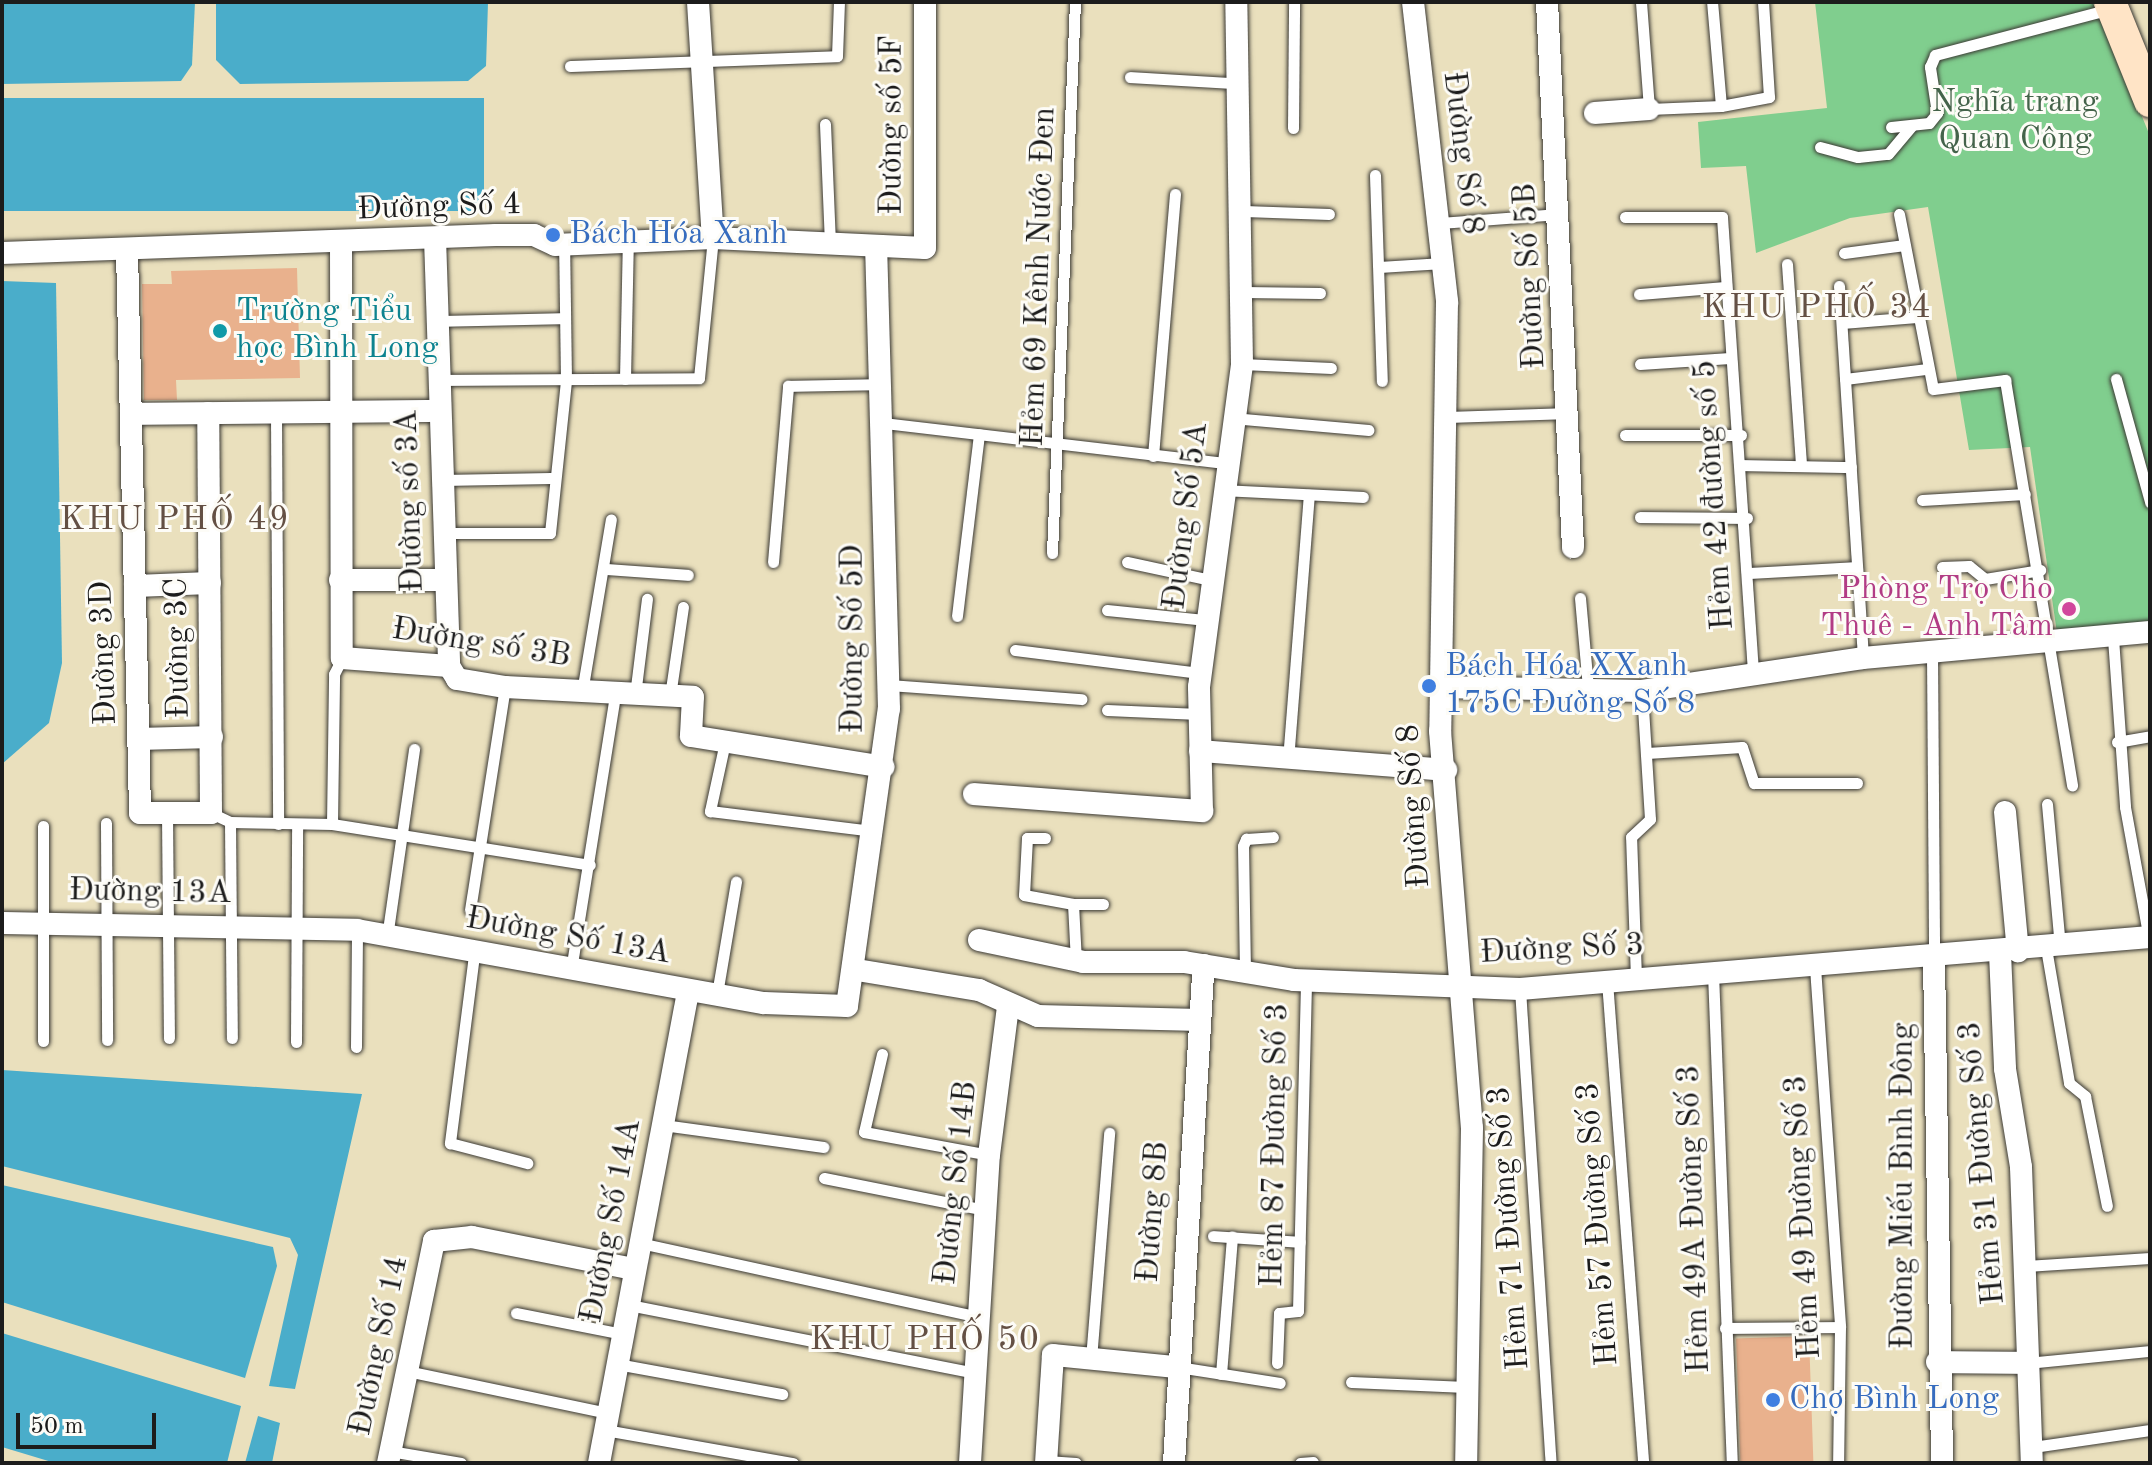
<!DOCTYPE html>
<meta charset="utf-8">
<style>
body{margin:0}
#map{position:relative;width:2152px;height:1465px;overflow:hidden;background:#eae0bd;font-family:"Old Standard TT",serif}
div>[style]{position:absolute}
[style*='--x']{left:calc(var(--x)*1px);top:calc(var(--y)*1px);width:calc(var(--w)*1px);rotate:calc(var(--a)*1deg)}
.green>*{inset:0;background:#80ce8e}
.water>*{inset:0;background:#4aadca;transform-origin:0 0}
.building>*{inset:0;background:#e9b18d;transform-origin:0 0}
.roads{filter:drop-shadow(0 0 2px #3b3934) drop-shadow(0 0 2px #3b3934)}
.lane>*{height:11px;margin:-5.5px;padding:0 5.5px;transform-origin:5.5px;border-radius:5.5px;background:#fff}
.street>*{height:22px;margin:-11px;padding:0 11px;transform-origin:11px;border-radius:11px;background:#fff}
.secondary>*{height:32px;margin:-16px;padding:0 16px;transform-origin:16px;border-radius:16px;background:#ffe4c6}
.dots>*{width:22px;height:22px;translate:-50% -50%;box-sizing:border-box;border:4px solid #fdfcf7;border-radius:50%}
span{translate:-50% -50%;white-space:nowrap;text-align:center;line-height:1.15;-webkit-text-stroke:6px #fdfcf7;paint-order:stroke}
.park-label{font-size:32px;color:#44634a}
.street-label{font-size:32px;color:#1c1c1c}
.shop-label{font-size:32px;color:#366cbe}
.left{translate:0 -50%;text-align:left}
.culture-label{font-size:32px;color:#0d838f}
.hotel-label{font-size:32px;color:#b23c85}
.right{translate:-100% -50%;text-align:right}
.neighbourhood-label{font-size:34px;color:#645044;letter-spacing:2px}
.frame{position:absolute;inset:0;border:4px solid #1c1c1c;pointer-events:none}
.scale{position:absolute;left:16px;top:1413px;width:140px;height:36px;box-sizing:border-box;border:4px solid #1c1c1c;border-top:0;padding-left:10px;font-size:24px;line-height:28px;white-space:nowrap;color:#1c1c1c;-webkit-text-stroke:6px #fdfcf7;paint-order:stroke}
</style>
<div id="map">
<div class="green">
<div style="clip-path:polygon(1815px 2px,2095px 2px,2150px 136px,2150px 621px,2057px 633px,2030px 447px,1969px 450px,1928px 207px,1850px 218px,1756px 253px,1746px 166px,1701px 168px,1698px 122px,1827px 108px)"></div>
</div>
<div class="water">
<div style="clip-path:polygon(2px 2px,195px 2px,192px 65px,181px 81px,2px 84px)"></div>
<div style="clip-path:polygon(216px 2px,488px 2px,486px 66px,468px 81px,240px 84px,216px 60px)"></div>
<div style="left:484px;top:98px;width:113px;height:482px;rotate:90deg"></div>
<div style="clip-path:polygon(2px 281px,56px 283px,62px 663px,49px 723px,2px 764px)"></div>
<div style="clip-path:polygon(2px 1070px,362px 1094px,295px 1389px,269px 1386px,298px 1255px,290px 1238px,2px 1166px)"></div>
<div style="clip-path:polygon(2px 1185px,273px 1247px,277px 1266px,245px 1378px,2px 1302px)"></div>
<div style="clip-path:polygon(2px 1333px,241px 1406px,227px 1463px,55px 1463px,2px 1447px)"></div>
<div style="clip-path:polygon(258px 1416px,280px 1423px,272px 1463px,245px 1463px)"></div>
</div>
<div class="building">
<div style="clip-path:polygon(297px 268px,300px 378px,176px 380px,177px 400px,144px 400px,142px 284px,172px 284px,171px 271px)"></div>
<div style="left:1809px;top:1336px;width:127px;height:73px;rotate:88deg"></div>
</div>
<div class="roads">
<div class="lane">
<div style="--x:1641;--y:2;--w:107;--a:85.7"></div>
<div style="--x:1649;--y:109;--w:72;--a:-2.4"></div>
<div style="--x:1721;--y:106;--w:104;--a:-94.9"></div>
<div style="--x:570;--y:66;--w:267;--a:-2.1"></div>
<div style="--x:837;--y:56;--w:54;--a:-87.9"></div>
<div style="--x:1130;--y:77;--w:102;--a:3.4"></div>
<div style="--x:1721;--y:106;--w:49;--a:-10.6"></div>
<div style="--x:1769;--y:97;--w:95;--a:-93.6"></div>
<div style="--x:825;--y:124;--w:120;--a:87.6"></div>
<div style="--x:1891;--y:127;--w:38;--a:-6"></div>
<div style="--x:1929;--y:123;--w:13;--a:-51"></div>
<div style="--x:1937;--y:113;--w:47;--a:-98.7"></div>
<div style="--x:1930;--y:67;--w:13;--a:-67"></div>
<div style="--x:1935;--y:55;--w:181;--a:-14.7"></div>
<div style="--x:1293;--y:128;--w:126;--a:-89.5"></div>
<div style="--x:1820;--y:147;--w:39;--a:15"></div>
<div style="--x:1858;--y:157;--w:30;--a:-6"></div>
<div style="--x:1888;--y:154;--w:38;--a:-50"></div>
<div style="--x:1375;--y:175;--w:206;--a:88.1"></div>
<div style="--x:1244;--y:211;--w:85;--a:2"></div>
<div style="--x:1899;--y:214;--w:178;--a:79"></div>
<div style="--x:1933;--y:389;--w:73;--a:-7.1"></div>
<div style="--x:2005;--y:380;--w:411;--a:80.6"></div>
<div style="--x:1625;--y:217;--w:97;--a:0"></div>
<div style="--x:1722;--y:217;--w:458;--a:86.1"></div>
<div style="--x:1440;--y:223;--w:119;--a:-4.3"></div>
<div style="--x:1844;--y:253;--w:61;--a:-7.6"></div>
<div style="--x:1787;--y:264;--w:202;--a:86"></div>
<div style="--x:1379;--y:267;--w:64;--a:-3.6"></div>
<div style="--x:1839;--y:286;--w:373;--a:86.3"></div>
<div style="--x:1243;--y:292;--w:77;--a:0.7"></div>
<div style="--x:1639;--y:294;--w:87;--a:-4.6"></div>
<div style="--x:437;--y:321;--w:128;--a:-1.3"></div>
<div style="--x:1842;--y:323;--w:75;--a:-4.6"></div>
<div style="--x:1242;--y:364;--w:89;--a:2.6"></div>
<div style="--x:1640;--y:364;--w:90;--a:-3.8"></div>
<div style="--x:625;--y:379;--w:138;--a:-88.8"></div>
<div style="--x:1845;--y:379;--w:83;--a:-7"></div>
<div style="--x:2116;--y:379;--w:128;--a:74.5"></div>
<div style="--x:439;--y:380;--w:260;--a:-0.4"></div>
<div style="--x:699;--y:378;--w:141;--a:-84.3"></div>
<div style="--x:276;--y:413;--w:411;--a:89.7"></div>
<div style="--x:1447;--y:417;--w:123;--a:-1.9"></div>
<div style="--x:1232;--y:418;--w:137;--a:5"></div>
<div style="--x:884;--y:423;--w:344;--a:6.7"></div>
<div style="--x:1625;--y:435;--w:116;--a:0"></div>
<div style="--x:1153;--y:456;--w:263;--a:-85.2"></div>
<div style="--x:1743;--y:465;--w:108;--a:1.1"></div>
<div style="--x:442;--y:480;--w:109;--a:-1.1"></div>
<div style="--x:1222;--y:490;--w:141;--a:2.8"></div>
<div style="--x:1922;--y:500;--w:103;--a:-3.3"></div>
<div style="--x:1640;--y:517;--w:107;--a:0.5"></div>
<div style="--x:444;--y:533;--w:106;--a:0"></div>
<div style="--x:550;--y:533;--w:154;--a:-84"></div>
<div style="--x:566;--y:380;--w:136;--a:-90.8"></div>
<div style="--x:1052;--y:553;--w:551;--a:-87.61"></div>
<div style="--x:773;--y:562;--w:177;--a:-85.1"></div>
<div style="--x:788;--y:386;--w:94;--a:-1.2"></div>
<div style="--x:1127;--y:562;--w:86;--a:12.1"></div>
<div style="--x:1942;--y:567;--w:27;--a:-2"></div>
<div style="--x:1969;--y:566;--w:21;--a:39"></div>
<div style="--x:1985;--y:579;--w:56;--a:-9.3"></div>
<div style="--x:605;--y:569;--w:83;--a:4.1"></div>
<div style="--x:1750;--y:573;--w:107;--a:-3.2"></div>
<div style="--x:1580;--y:598;--w:89;--a:84.9"></div>
<div style="--x:1107;--y:610;--w:100;--a:5.8"></div>
<div style="--x:957;--y:616;--w:183;--a:-83.1"></div>
<div style="--x:2113;--y:638;--w:169;--a:85.9"></div>
<div style="--x:2125;--y:807;--w:134;--a:79.7"></div>
<div style="--x:1015;--y:650;--w:186;--a:7.1"></div>
<div style="--x:1932;--y:652;--w:304;--a:89.6"></div>
<div style="--x:889;--y:685;--w:193;--a:4.2"></div>
<div style="--x:582;--y:692;--w:175;--a:-80.5"></div>
<div style="--x:635;--y:695;--w:97;--a:-82.9"></div>
<div style="--x:670;--y:696;--w:90;--a:-81.7"></div>
<div style="--x:1107;--y:710;--w:92;--a:2.5"></div>
<div style="--x:725;--y:742;--w:71;--a:102.3"></div>
<div style="--x:710;--y:811;--w:163;--a:7"></div>
<div style="--x:2117;--y:742;--w:34;--a:-10"></div>
<div style="--x:1647;--y:753;--w:95;--a:-3.6"></div>
<div style="--x:1742;--y:747;--w:38;--a:72"></div>
<div style="--x:1754;--y:783;--w:103;--a:0"></div>
<div style="--x:1288;--y:760;--w:266;--a:-85.5"></div>
<div style="--x:2047;--y:804;--w:143;--a:84.8"></div>
<div style="--x:167;--y:813;--w:225;--a:89.5"></div>
<div style="--x:211;--y:813;--w:21;--a:25"></div>
<div style="--x:230;--y:822;--w:102;--a:1.1"></div>
<div style="--x:332;--y:824;--w:261;--a:9"></div>
<div style="--x:230;--y:822;--w:216;--a:89.5"></div>
<div style="--x:106;--y:823;--w:217;--a:89.7"></div>
<div style="--x:332;--y:824;--w:150;--a:-89.2"></div>
<div style="--x:334;--y:674;--w:18;--a:-63"></div>
<div style="--x:1045;--y:838;--w:18;--a:180"></div>
<div style="--x:1027;--y:838;--w:57;--a:93"></div>
<div style="--x:1024;--y:895;--w:50;--a:10.4"></div>
<div style="--x:1073;--y:904;--w:57;--a:87"></div>
<div style="--x:1073;--y:904;--w:30;--a:0"></div>
<div style="--x:470;--y:910;--w:226;--a:-81.1"></div>
<div style="--x:387;--y:937;--w:190;--a:-81.8"></div>
<div style="--x:2046;--y:948;--w:137;--a:80.3"></div>
<div style="--x:2069;--y:1083;--w:21;--a:39"></div>
<div style="--x:2085;--y:1096;--w:112;--a:78.7"></div>
<div style="--x:474;--y:955;--w:190;--a:97.3"></div>
<div style="--x:450;--y:1143;--w:80;--a:14.6"></div>
<div style="--x:1815;--y:967;--w:361;--a:86"></div>
<div style="--x:1840;--y:1327;--w:136;--a:90.8"></div>
<div style="--x:571;--y:970;--w:278;--a:-80.9"></div>
<div style="--x:1245;--y:972;--w:126;--a:-90.9"></div>
<div style="--x:1243;--y:846;--w:8;--a:-67"></div>
<div style="--x:1246;--y:839;--w:27;--a:-4"></div>
<div style="--x:1713;--y:973;--w:490;--a:87.8"></div>
<div style="--x:1636;--y:978;--w:141;--a:-92"></div>
<div style="--x:1631;--y:837;--w:26;--a:-43"></div>
<div style="--x:1650;--y:819;--w:128;--a:-93.6"></div>
<div style="--x:1607;--y:981;--w:483;--a:85.7"></div>
<div style="--x:1520;--y:989;--w:475;--a:86.3"></div>
<div style="--x:717;--y:994;--w:114;--a:-80.4"></div>
<div style="--x:43;--y:1041;--w:215;--a:-90"></div>
<div style="--x:296;--y:1042;--w:216;--a:-89.7"></div>
<div style="--x:356;--y:1047;--w:117;--a:-89.5"></div>
<div style="--x:882;--y:1054;--w:80;--a:103"></div>
<div style="--x:864;--y:1132;--w:127;--a:10.4"></div>
<div style="--x:663;--y:1125;--w:162;--a:7.8"></div>
<div style="--x:824;--y:1178;--w:165;--a:11.2"></div>
<div style="--x:1213;--y:1236;--w:87;--a:3.9"></div>
<div style="--x:640;--y:1243;--w:344;--a:12.3"></div>
<div style="--x:2026;--y:1266;--w:124;--a:-3.7"></div>
<div style="--x:629;--y:1305;--w:355;--a:11.1"></div>
<div style="--x:516;--y:1313;--w:109;--a:11.1"></div>
<div style="--x:1725;--y:1328;--w:115;--a:-0.5"></div>
<div style="--x:1091;--y:1359;--w:227;--a:-85.4"></div>
<div style="--x:1277;--y:1363;--w:50;--a:-87.7"></div>
<div style="--x:1279;--y:1313;--w:19;--a:-6"></div>
<div style="--x:1298;--y:1311;--w:331;--a:-88.6"></div>
<div style="--x:2027;--y:1363;--w:124;--a:-5.6"></div>
<div style="--x:617;--y:1364;--w:168;--a:10.3"></div>
<div style="--x:1178;--y:1367;--w:103;--a:8.9"></div>
<div style="--x:407;--y:1371;--w:205;--a:11.8"></div>
<div style="--x:1221;--y:1374;--w:138;--a:-85.4"></div>
<div style="--x:1351;--y:1382;--w:115;--a:2.5"></div>
<div style="--x:605;--y:1430;--w:191;--a:10"></div>
<div style="--x:2033;--y:1447;--w:118;--a:-8.3"></div>
<div style="--x:390;--y:1451;--w:72;--a:9.6"></div>
<div style="--x:1046;--y:1461;--w:30;--a:4"></div>
<div style="--x:1300;--y:1463;--w:13;--a:-4"></div>
</div>
<div class="street">
<div style="--x:698;--y:2;--w:236;--a:86.4"></div>
<div style="--x:1413;--y:2;--w:302;--a:83.5"></div>
<div style="--x:1447;--y:302;--w:429;--a:90.9"></div>
<div style="--x:1440;--y:731;--w:398;--a:85.4"></div>
<div style="--x:1472;--y:1128;--w:335;--a:91"></div>
<div style="--x:1547;--y:2;--w:546;--a:87.27"></div>
<div style="--x:1595;--y:113;--w:54;--a:-4.2"></div>
<div style="--x:435;--y:238;--w:428;--a:88.1"></div>
<div style="--x:341;--y:243;--w:415;--a:89.9"></div>
<div style="--x:342;--y:658;--w:107;--a:4.3"></div>
<div style="--x:127;--y:251;--w:562;--a:88.67"></div>
<div style="--x:140;--y:813;--w:71;--a:0"></div>
<div style="--x:211;--y:813;--w:400;--a:-90.4"></div>
<div style="--x:2;--y:253;--w:494;--a:-2.1"></div>
<div style="--x:496;--y:235;--w:38;--a:0"></div>
<div style="--x:534;--y:235;--w:23;--a:25"></div>
<div style="--x:555;--y:245;--w:158;--a:-2.5"></div>
<div style="--x:713;--y:238;--w:212;--a:2.7"></div>
<div style="--x:925;--y:248;--w:246;--a:-90"></div>
<div style="--x:131;--y:414;--w:309;--a:-0.6"></div>
<div style="--x:340;--y:580;--w:106;--a:0"></div>
<div style="--x:135;--y:586;--w:75;--a:-2.3"></div>
<div style="--x:449;--y:666;--w:15;--a:58"></div>
<div style="--x:457;--y:679;--w:49;--a:9.5"></div>
<div style="--x:505;--y:687;--w:188;--a:3"></div>
<div style="--x:693;--y:697;--w:39;--a:93"></div>
<div style="--x:691;--y:736;--w:195;--a:9.1"></div>
<div style="--x:1440;--y:687;--w:202;--a:1.1"></div>
<div style="--x:1642;--y:691;--w:223;--a:-8.5"></div>
<div style="--x:1863;--y:658;--w:288;--a:-5.2"></div>
<div style="--x:139;--y:739;--w:73;--a:-1.6"></div>
<div style="--x:1200;--y:751;--w:247;--a:4.4"></div>
<div style="--x:974;--y:794;--w:229;--a:4.3"></div>
<div style="--x:1202;--y:811;--w:124;--a:-91.4"></div>
<div style="--x:1199;--y:687;--w:326;--a:-82.4"></div>
<div style="--x:1242;--y:364;--w:362;--a:-90.9"></div>
<div style="--x:2005;--y:812;--w:140;--a:84.7"></div>
<div style="--x:2;--y:923;--w:355;--a:1.1"></div>
<div style="--x:357;--y:930;--w:413;--a:10.2"></div>
<div style="--x:764;--y:1003;--w:83;--a:2.1"></div>
<div style="--x:847;--y:1006;--w:300;--a:-82"></div>
<div style="--x:889;--y:709;--w:461;--a:-91.6"></div>
<div style="--x:979;--y:940;--w:106;--a:11.9"></div>
<div style="--x:1083;--y:962;--w:101;--a:0"></div>
<div style="--x:1184;--y:962;--w:111;--a:9.3"></div>
<div style="--x:1294;--y:980;--w:226;--a:2.3"></div>
<div style="--x:1520;--y:989;--w:632;--a:-4.72"></div>
<div style="--x:2000;--y:953;--w:116;--a:87.5"></div>
<div style="--x:2005;--y:1069;--w:99;--a:80.7"></div>
<div style="--x:2021;--y:1167;--w:296;--a:87.9"></div>
<div style="--x:1934;--y:957;--w:506;--a:89.09"></div>
<div style="--x:857;--y:970;--w:124;--a:9.3"></div>
<div style="--x:979;--y:990;--w:64;--a:23.8"></div>
<div style="--x:1038;--y:1016;--w:162;--a:1.4"></div>
<div style="--x:1937;--y:1362;--w:90;--a:0.6"></div>
<div style="--x:388;--y:1463;--w:227;--a:-78.3"></div>
<div style="--x:434;--y:1241;--w:38;--a:-6"></div>
<div style="--x:472;--y:1237;--w:165;--a:11.2"></div>
<div style="--x:599;--y:1463;--w:480;--a:-79.3"></div>
<div style="--x:970;--y:1463;--w:309;--a:-86.5"></div>
<div style="--x:989;--y:1155;--w:150;--a:-82.7"></div>
<div style="--x:1046;--y:1463;--w:108;--a:-86.3"></div>
<div style="--x:1053;--y:1355;--w:123;--a:5.6"></div>
<div style="--x:1174;--y:1463;--w:499;--a:-86.6"></div>
</div>
<div class="secondary">
<div style="--x:2110;--y:2;--w:107;--a:68"></div>
</div>
</div>
<div class="dots">
<div style="left:553px;top:235px;background:#3f7fe0"></div>
<div style="left:220px;top:331px;background:#0f9aa8"></div>
<div style="left:2069px;top:609px;background:#d1479c"></div>
<div style="left:1429px;top:686px;background:#3f7fe0"></div>
<div style="left:1773px;top:1400px;background:#3f7fe0"></div>
</div>
<div class="park-label">
<span style="left:2015px;top:122px">Nghĩa trang<br>Quan Công</span>
</div>
<div class="street-label">
<span style="left:893px;top:125px;rotate:-90deg">Đường số 5F</span>
<span style="left:1462px;top:153px;rotate:83deg">Đường Số 8</span>
<span style="left:439px;top:208px;rotate:-2deg">Đường Số 4</span>
<span style="left:1531px;top:276px;rotate:-93deg">Đường Số 5B</span>
<span style="left:1040px;top:277px;rotate:-88deg">Hẻm 69 Kênh Nước Đen</span>
<span style="left:1715px;top:495px;rotate:-94deg">Hẻm 42 đường số 5</span>
<span style="left:411px;top:501px;rotate:-92deg">Đường số 3A</span>
<span style="left:1187px;top:516px;rotate:-83deg">Đường Số 5A</span>
<span style="left:854px;top:639px;rotate:-90deg">Đường Số 5D</span>
<span style="left:481px;top:644px;rotate:9deg">Đường số 3B</span>
<span style="left:179px;top:648px;rotate:-91deg">Đường 3C</span>
<span style="left:105px;top:653px;rotate:-92deg">Đường 3D</span>
<span style="left:1415px;top:806px;rotate:-94deg">Đường Số 8</span>
<span style="left:150px;top:893px;rotate:1deg">Đường 13A</span>
<span style="left:568px;top:937px;rotate:10deg">Đường Số 13A</span>
<span style="left:1562px;top:950px;rotate:-3deg">Đường Số 3</span>
<span style="left:1276px;top:1145px;rotate:-89deg">Hẻm 87 Đường Số 3</span>
<span style="left:1983px;top:1163px;rotate:-95deg">Hẻm 31 Đường Số 3</span>
<span style="left:957px;top:1183px;rotate:-84deg">Đường Số 14B</span>
<span style="left:1904px;top:1186px;rotate:-90deg">Đường Miếu Bình Đông</span>
<span style="left:1154px;top:1212px;rotate:-86deg">Đường 8B</span>
<span style="left:1804px;top:1217px;rotate:-93deg">Hẻm 49 Đường Số 3</span>
<span style="left:1695px;top:1219px;rotate:-92deg">Hẻm 49A Đường Số 3</span>
<span style="left:612px;top:1221px;rotate:-79deg">Đường Số 14A</span>
<span style="left:1599px;top:1224px;rotate:-94deg">Hẻm 57 Đường Số 3</span>
<span style="left:1510px;top:1228px;rotate:-94deg">Hẻm 71 Đường Số 3</span>
<span style="left:380px;top:1346px;rotate:-78deg">Đường Số 14</span>
</div>
<div class="shop-label">
<span class="left" style="left:569px;top:235px">Bách Hóa Xanh</span>
<span class="left" style="left:1445px;top:686px">Bách Hóa XXanh<br>175C Đường Số 8</span>
<span class="left" style="left:1789px;top:1400px">Chợ Bình Long</span>
</div>
<div class="culture-label">
<span class="left" style="left:236px;top:331px">Trường Tiểu<br>học Bình Long</span>
</div>
<div class="hotel-label">
<span class="right" style="left:2053px;top:609px">Phòng Trọ Cho<br>Thuê - Anh Tâm</span>
</div>
<div class="neighbourhood-label">
<span style="left:1817px;top:309px">KHU PHỐ 34</span>
<span style="left:175px;top:521px">KHU PHỐ 49</span>
<span style="left:925px;top:1341px">KHU PHỐ 50</span>
</div>
<div class="frame"></div>
<div class="scale">50 m</div>
</div>
